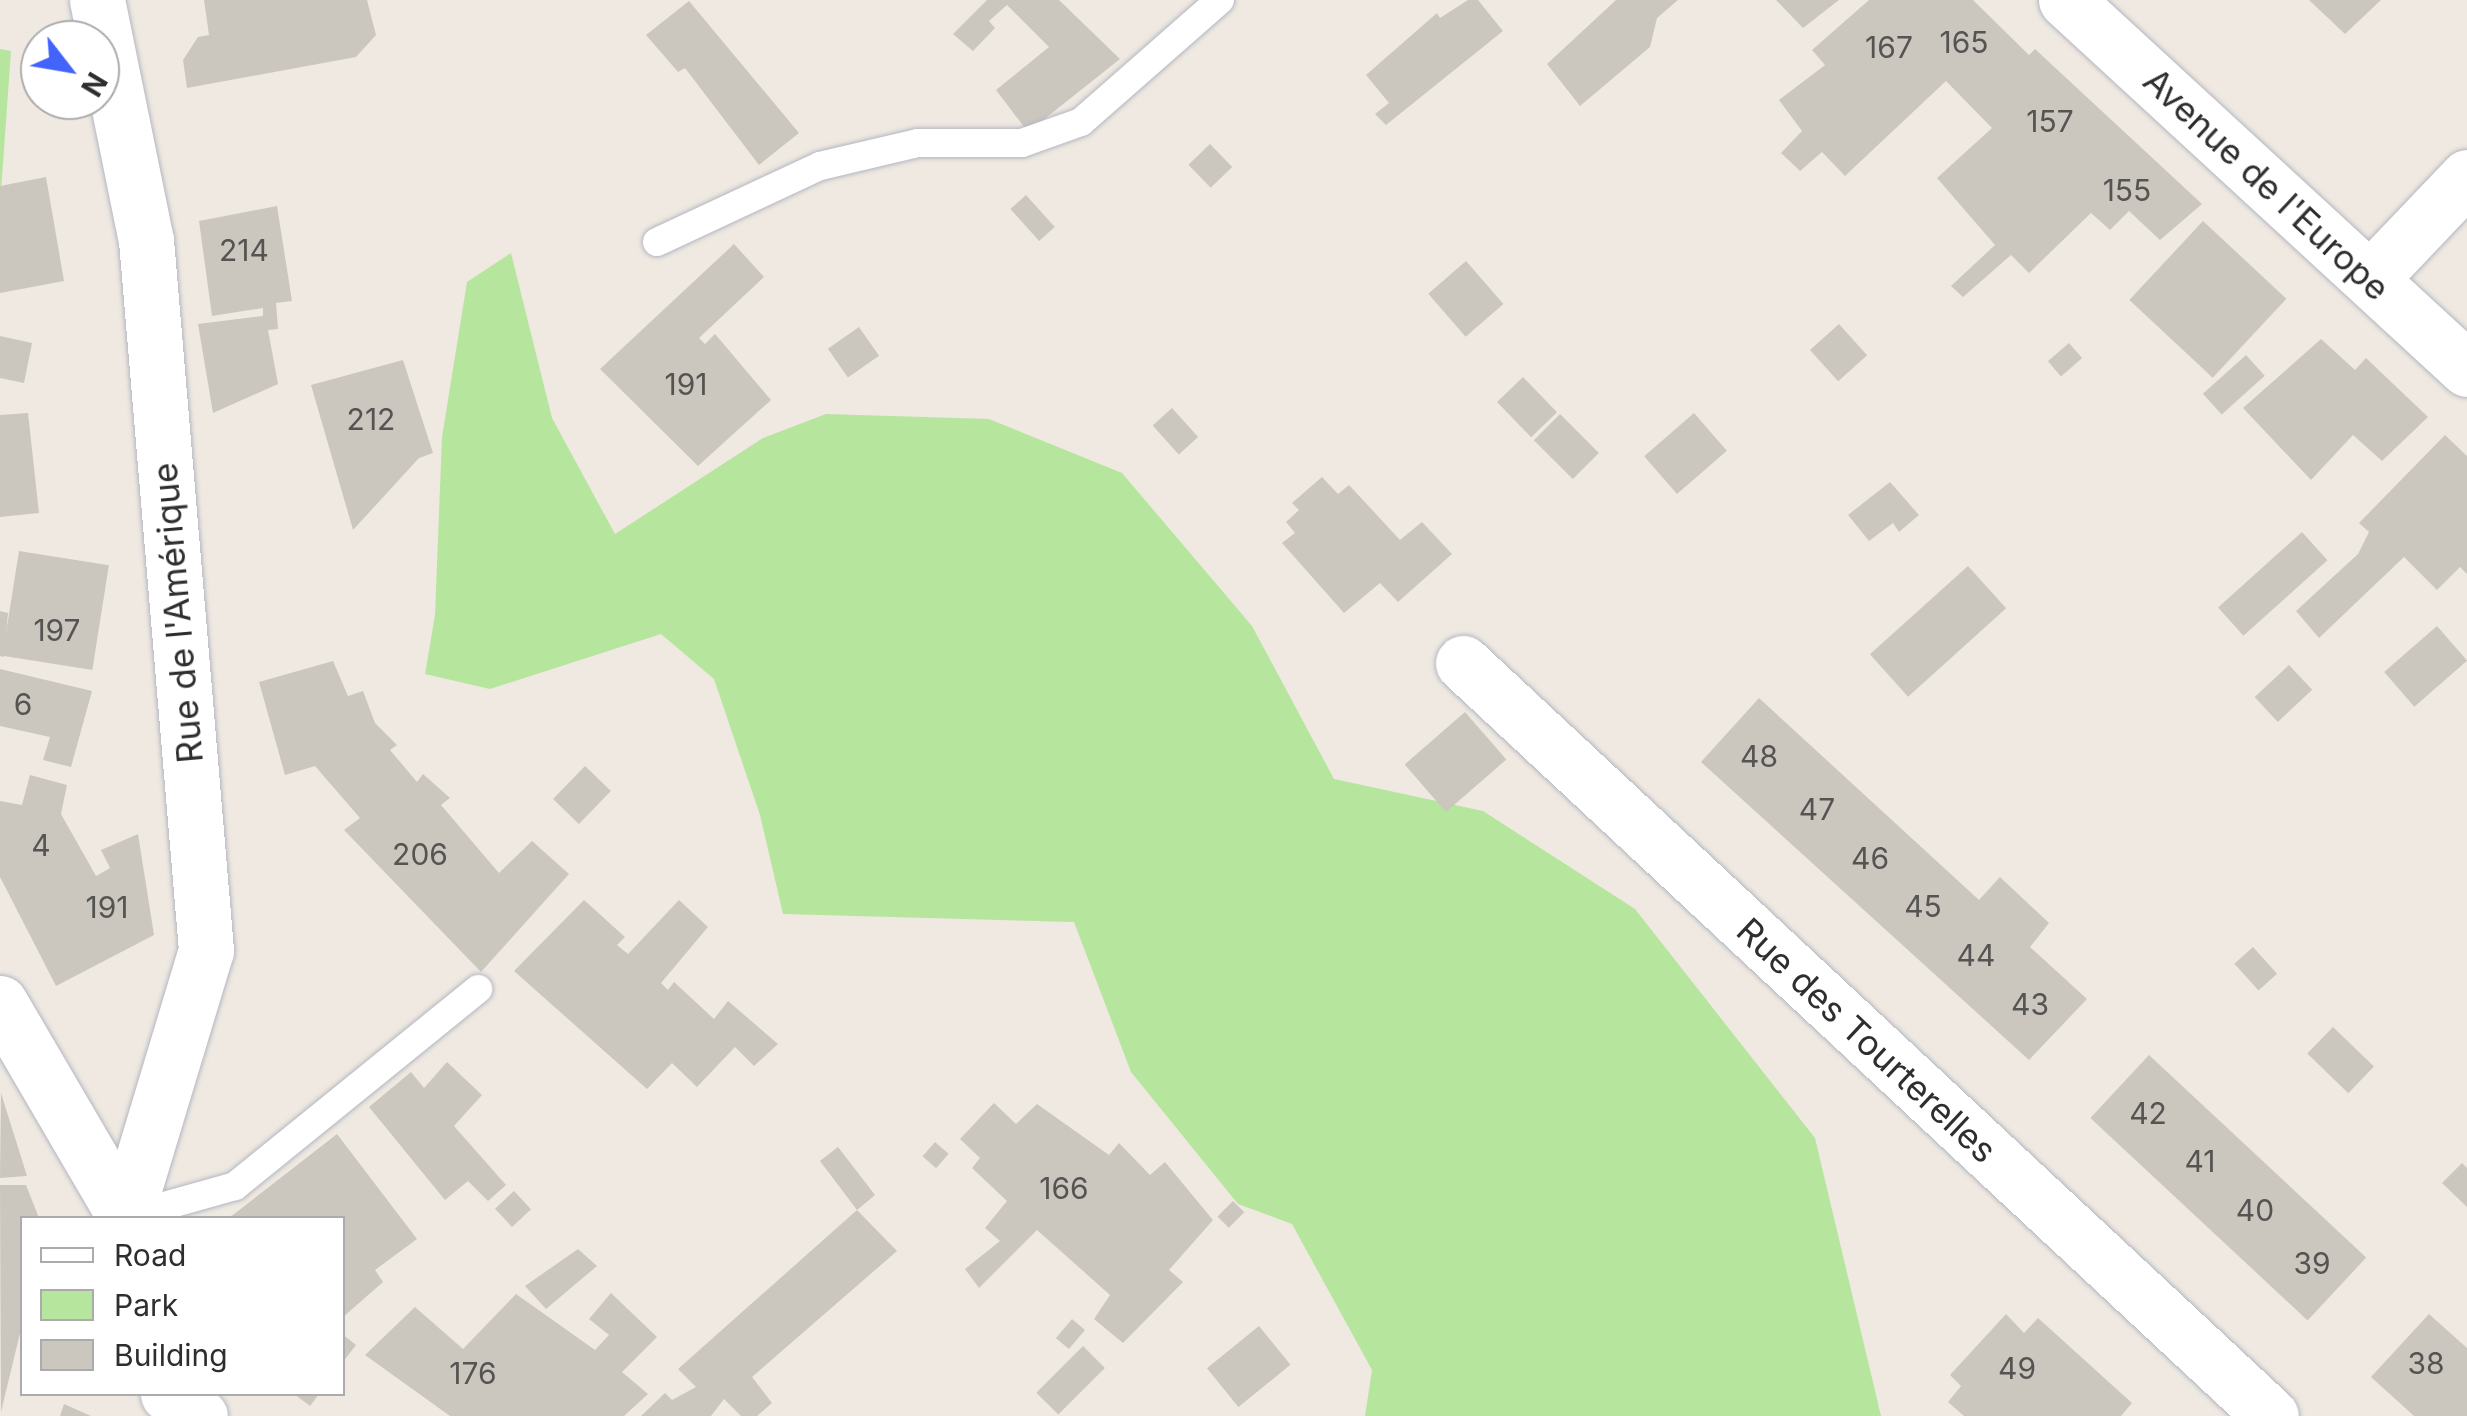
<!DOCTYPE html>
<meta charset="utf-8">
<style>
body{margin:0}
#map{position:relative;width:2467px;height:1416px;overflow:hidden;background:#efe9e1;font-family:Inter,sans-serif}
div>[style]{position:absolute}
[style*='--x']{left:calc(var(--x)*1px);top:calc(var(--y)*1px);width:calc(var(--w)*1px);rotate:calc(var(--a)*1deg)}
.green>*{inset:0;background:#b6e59e}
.building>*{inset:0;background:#cbc7bf;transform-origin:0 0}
.roads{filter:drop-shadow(0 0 2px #b4b7c1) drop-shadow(0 0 2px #b4b7c1)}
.lane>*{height:28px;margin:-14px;padding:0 14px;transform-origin:14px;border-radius:14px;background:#fff}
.street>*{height:55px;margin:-27.5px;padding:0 27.5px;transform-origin:27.5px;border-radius:27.5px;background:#fff}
span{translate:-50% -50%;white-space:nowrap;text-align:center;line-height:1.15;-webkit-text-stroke:10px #fff;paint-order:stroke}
.number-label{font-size:30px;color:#555452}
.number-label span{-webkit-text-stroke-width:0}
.street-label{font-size:35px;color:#2e2e2e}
.legend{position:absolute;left:20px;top:1216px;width:325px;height:180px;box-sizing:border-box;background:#fff;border:2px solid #ababab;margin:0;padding:12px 18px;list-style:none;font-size:30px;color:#2e2e2e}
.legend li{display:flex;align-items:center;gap:20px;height:50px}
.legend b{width:50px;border:2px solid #ababab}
.north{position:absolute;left:20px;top:20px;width:100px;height:100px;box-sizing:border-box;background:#fff;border:2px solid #ababab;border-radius:50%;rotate:121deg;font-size:28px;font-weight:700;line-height:40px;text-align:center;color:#2e2e2e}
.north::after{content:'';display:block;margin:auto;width:35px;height:45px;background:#4264fb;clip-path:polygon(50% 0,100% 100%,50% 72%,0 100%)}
</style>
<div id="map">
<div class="green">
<div style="clip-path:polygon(0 49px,11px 51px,0 205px)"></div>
<div style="clip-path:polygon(511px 253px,552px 418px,615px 534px,763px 438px,826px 414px,989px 419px,1122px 473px,1252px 626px,1334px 779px,1483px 811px,1635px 909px,1815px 1138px,1881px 1416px,1365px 1416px,1372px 1370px,1292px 1224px,1238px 1204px,1131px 1072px,1074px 922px,783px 914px,760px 815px,714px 679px,661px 634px,490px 689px,425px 674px,435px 615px,442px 437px,467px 282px)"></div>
</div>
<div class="building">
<div style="clip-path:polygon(204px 0,367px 0,376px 35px,356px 57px,187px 88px,183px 60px,198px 37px,209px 35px)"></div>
<div style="clip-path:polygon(987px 0,1059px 0,1120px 59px,1028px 132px,996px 90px,1049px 47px,1007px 5px,989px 21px,995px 28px,973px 51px,953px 34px)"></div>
<div style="clip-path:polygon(1468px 0,1478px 0,1503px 31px,1386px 125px,1375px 114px,1389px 103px,1366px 75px,1437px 13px,1440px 18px)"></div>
<div style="clip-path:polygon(1616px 0,1678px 0,1657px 18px,1650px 47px,1580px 106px,1547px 64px)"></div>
<div style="clip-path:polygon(1776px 0,1839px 0,1803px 28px)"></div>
<div style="clip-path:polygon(1869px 0,1973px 0,2029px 55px,2035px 49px,2202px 204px,2160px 240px,2129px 211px,2110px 230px,2091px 213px,2029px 273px,2011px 255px,1963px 297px,1951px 286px,1995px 245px,1937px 178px,1992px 128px,1946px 81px,1845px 176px,1822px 152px,1800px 171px,1781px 153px,1802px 131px,1779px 100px,1825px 65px,1812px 50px)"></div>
<div style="clip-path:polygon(2309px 0,2381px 0,2345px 34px)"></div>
<div style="clip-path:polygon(689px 1px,799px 133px,759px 165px,685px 68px,678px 72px,646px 35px)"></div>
<div style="left:1210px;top:144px;width:32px;height:30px;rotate:46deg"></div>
<div style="clip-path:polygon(46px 177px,64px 281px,0 293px,0 186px)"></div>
<div style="left:1026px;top:195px;width:43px;height:21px;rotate:48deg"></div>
<div style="clip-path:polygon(277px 206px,292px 301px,276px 303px,278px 329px,268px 330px,278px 384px,213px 413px,198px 324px,263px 316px,263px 308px,212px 316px,199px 221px)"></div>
<div style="left:2203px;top:221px;width:114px;height:108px;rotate:43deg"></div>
<div style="clip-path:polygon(734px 244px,764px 277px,699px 338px,705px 344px,715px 334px,771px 400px,698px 466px,600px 369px)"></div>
<div style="left:1466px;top:261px;width:57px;height:50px;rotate:49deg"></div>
<div style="left:1839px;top:324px;width:42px;height:39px;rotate:48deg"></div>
<div style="left:859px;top:327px;width:35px;height:38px;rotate:55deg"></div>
<div style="clip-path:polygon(0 336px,32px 343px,24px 383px,0 378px)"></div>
<div style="clip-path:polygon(2321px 339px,2355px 370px,2366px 358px,2428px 417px,2382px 461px,2353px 435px,2311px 480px,2243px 408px)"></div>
<div style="left:2069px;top:343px;width:20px;height:28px;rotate:49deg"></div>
<div style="left:2246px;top:355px;width:28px;height:58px;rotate:48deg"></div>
<div style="clip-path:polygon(403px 360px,433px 453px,419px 458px,353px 530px,311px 385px)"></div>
<div style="left:1523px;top:377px;width:49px;height:36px;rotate:46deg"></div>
<div style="left:1172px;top:408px;width:39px;height:26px;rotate:48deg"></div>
<div style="clip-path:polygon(28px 413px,39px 513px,0 517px,0 415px)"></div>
<div style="left:1694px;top:413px;width:50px;height:66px;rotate:49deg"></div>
<div style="left:1560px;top:414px;width:55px;height:37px;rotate:45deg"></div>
<div style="clip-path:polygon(2445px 435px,2467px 456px,2467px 574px,2460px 567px,2437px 590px,2404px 557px,2319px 638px,2296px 611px,2358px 554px,2369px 532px,2359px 523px)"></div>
<div style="clip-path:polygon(1322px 477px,1338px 494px,1349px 485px,1400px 540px,1422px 522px,1452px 554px,1398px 602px,1380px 583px,1344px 613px,1282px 543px,1295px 533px,1286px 522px,1299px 510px,1292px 503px)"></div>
<div style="clip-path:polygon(1890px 482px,1919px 515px,1899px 532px,1893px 523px,1869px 541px,1848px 515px)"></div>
<div style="left:2302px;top:532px;width:38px;height:113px;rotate:48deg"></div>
<div style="left:19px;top:551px;width:91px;height:106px;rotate:9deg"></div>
<div style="left:1968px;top:566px;width:57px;height:132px;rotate:48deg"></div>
<div style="clip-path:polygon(0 611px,8px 613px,4px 657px,0 656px)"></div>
<div style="left:2437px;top:626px;width:46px;height:70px;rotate:49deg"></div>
<div style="clip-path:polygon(333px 661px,348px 696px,363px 691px,375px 723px,397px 745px,390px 750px,417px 782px,423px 774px,450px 798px,441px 805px,499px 873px,532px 841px,569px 874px,481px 972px,344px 830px,360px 818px,315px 766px,285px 775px,259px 682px)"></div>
<div style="left:2289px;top:665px;width:34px;height:47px;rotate:47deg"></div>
<div style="clip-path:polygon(0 669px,92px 691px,71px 767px,43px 760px,50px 737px,0 726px)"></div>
<div style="clip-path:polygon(1759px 698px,1979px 900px,2000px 877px,2049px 923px,2030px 947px,2087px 999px,2029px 1060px,1701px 762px)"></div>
<div style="left:1465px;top:712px;width:63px;height:80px;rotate:49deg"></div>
<div style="left:585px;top:766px;width:36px;height:46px;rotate:44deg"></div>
<div style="clip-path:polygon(30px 775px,67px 785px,61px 814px,96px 876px,110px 868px,101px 850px,138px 834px,154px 935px,56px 986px,0 877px,0 801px,22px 805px)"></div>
<div style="clip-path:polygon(584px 900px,625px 937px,617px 945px,628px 954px,679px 900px,708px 927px,661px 983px,668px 990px,674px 982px,714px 1019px,728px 1001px,778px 1044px,754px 1066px,735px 1047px,697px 1087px,672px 1063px,647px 1089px,514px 971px)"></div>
<div style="left:2253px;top:947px;width:36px;height:25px;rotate:48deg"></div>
<div style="left:2333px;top:1027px;width:57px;height:37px;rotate:44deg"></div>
<div style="left:2149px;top:1055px;width:297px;height:86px;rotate:43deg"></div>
<div style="clip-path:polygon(447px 1062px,482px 1095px,454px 1126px,506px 1185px,488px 1201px,468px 1181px,445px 1200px,369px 1107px,411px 1072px,424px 1088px)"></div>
<div style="clip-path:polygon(1px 1093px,27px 1176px,0 1178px)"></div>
<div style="clip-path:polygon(994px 1103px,1016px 1124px,1037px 1104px,1109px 1155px,1119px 1143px,1150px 1175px,1165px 1162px,1213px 1220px,1169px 1270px,1183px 1282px,1123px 1343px,1094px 1319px,1110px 1295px,1037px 1230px,979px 1288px,965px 1269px,1000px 1241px,985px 1228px,1007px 1201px,972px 1168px,980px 1158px,960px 1139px)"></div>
<div style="clip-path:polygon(337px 1134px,417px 1239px,375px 1270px,383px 1282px,342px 1318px,342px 1218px,229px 1218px)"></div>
<div style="left:935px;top:1142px;width:18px;height:19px;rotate:41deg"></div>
<div style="clip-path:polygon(838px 1147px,875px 1195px,857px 1210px,897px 1251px,752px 1377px,772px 1403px,757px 1416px,741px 1416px,724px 1399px,711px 1416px,641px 1416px,665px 1393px,672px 1400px,696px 1387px,678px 1369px,857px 1210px,820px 1161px)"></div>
<div style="clip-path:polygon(2462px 1163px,2467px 1168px,2467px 1207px,2442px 1183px)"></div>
<div style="clip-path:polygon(0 1185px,26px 1185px,39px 1218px,22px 1218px,22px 1325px,1px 1412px)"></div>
<div style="left:514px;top:1191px;width:25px;height:26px;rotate:47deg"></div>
<div style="left:1233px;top:1201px;width:16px;height:22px;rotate:45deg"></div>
<div style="clip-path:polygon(578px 1249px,597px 1266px,546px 1309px,525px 1286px)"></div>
<div style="clip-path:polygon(611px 1293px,657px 1337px,622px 1372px,648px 1394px,624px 1416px,450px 1416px,365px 1355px,415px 1307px,463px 1349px,516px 1294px,595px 1350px,609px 1335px,589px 1319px)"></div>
<div style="clip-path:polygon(2006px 1314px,2024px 1333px,2038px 1318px,2132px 1403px,2121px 1416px,1964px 1416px,1948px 1402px,1961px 1386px,1950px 1375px)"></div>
<div style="clip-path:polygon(2429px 1314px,2467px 1348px,2467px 1416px,2414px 1416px,2371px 1377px)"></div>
<div style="left:1072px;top:1319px;width:17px;height:25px;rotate:40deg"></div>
<div style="left:1259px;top:1326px;width:50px;height:67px;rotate:51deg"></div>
<div style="clip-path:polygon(342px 1334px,356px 1345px,342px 1363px)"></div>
<div style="left:1083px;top:1346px;width:31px;height:66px;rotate:45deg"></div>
<div style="clip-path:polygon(294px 1394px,319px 1394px,310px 1406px)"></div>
<div style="clip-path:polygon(64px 1404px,91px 1416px,60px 1416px)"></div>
</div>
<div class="roads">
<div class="lane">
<div style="--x:657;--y:242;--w:180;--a:-25"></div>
<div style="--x:820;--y:166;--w:101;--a:-13.2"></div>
<div style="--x:918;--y:143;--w:104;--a:0"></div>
<div style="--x:1022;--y:143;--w:63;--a:-19.6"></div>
<div style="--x:1081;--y:122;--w:185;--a:-41.3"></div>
<div style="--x:125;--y:1217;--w:114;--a:-15.7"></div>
<div style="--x:235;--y:1186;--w:313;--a:-39"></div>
</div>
<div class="street">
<div style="--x:97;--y:0;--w:245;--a:78.5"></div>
<div style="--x:146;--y:240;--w:713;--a:85.17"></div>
<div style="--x:206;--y:950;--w:280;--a:106.8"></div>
<div style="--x:2066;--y:0;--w:545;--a:42.62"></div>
<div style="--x:2370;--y:279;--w:141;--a:-46.4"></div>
<div style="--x:1463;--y:663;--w:1104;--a:42.98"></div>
<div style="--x:0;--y:1003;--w:248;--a:59.7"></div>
<div style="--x:168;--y:1394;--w:39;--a:35"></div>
</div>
</div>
<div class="number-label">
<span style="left:1964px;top:42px">165</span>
<span style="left:1889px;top:47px">167</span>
<span style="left:2050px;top:121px">157</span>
<span style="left:2127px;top:190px">155</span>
<span style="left:244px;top:250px">214</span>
<span style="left:686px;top:384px">191</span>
<span style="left:371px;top:419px">212</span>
<span style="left:57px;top:630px">197</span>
<span style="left:23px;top:704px">6</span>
<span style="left:1759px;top:756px">48</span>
<span style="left:1817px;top:809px">47</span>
<span style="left:41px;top:845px">4</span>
<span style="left:420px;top:854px">206</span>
<span style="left:1870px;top:858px">46</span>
<span style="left:1923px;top:906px">45</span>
<span style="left:107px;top:907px">191</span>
<span style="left:1976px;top:955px">44</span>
<span style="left:2030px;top:1004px">43</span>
<span style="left:2148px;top:1113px">42</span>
<span style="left:2200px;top:1161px">41</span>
<span style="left:1064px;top:1188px">166</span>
<span style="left:2255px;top:1210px">40</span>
<span style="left:2312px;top:1263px">39</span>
<span style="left:2426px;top:1363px">38</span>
<span style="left:2017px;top:1368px">49</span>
<span style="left:473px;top:1373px">176</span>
</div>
<div class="street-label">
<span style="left:2267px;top:184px;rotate:43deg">Avenue de l'Europe</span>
<span style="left:177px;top:613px;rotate:-95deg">Rue de l'Amérique</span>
<span style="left:1867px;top:1040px;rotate:43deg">Rue des Tourterelles</span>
</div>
<ul class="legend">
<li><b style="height:12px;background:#fff"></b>Road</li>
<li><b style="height:28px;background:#b6e59e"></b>Park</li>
<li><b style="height:28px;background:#cbc7bf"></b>Building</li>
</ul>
<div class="north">N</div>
</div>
